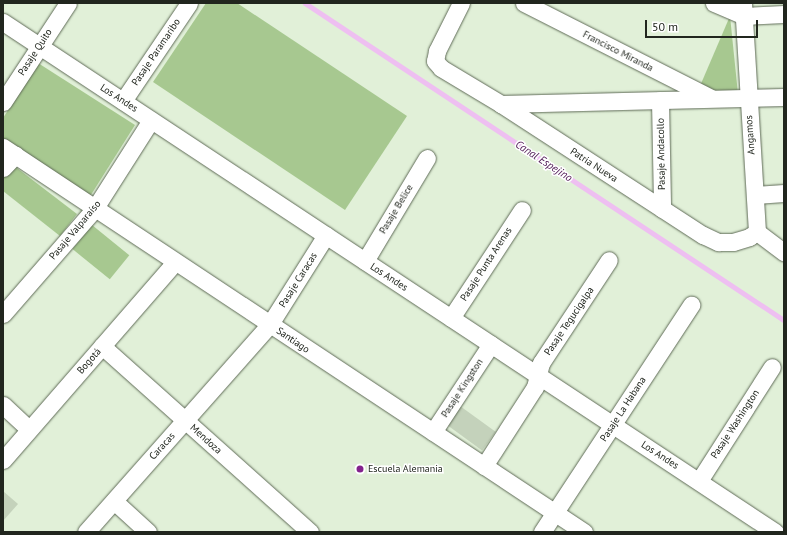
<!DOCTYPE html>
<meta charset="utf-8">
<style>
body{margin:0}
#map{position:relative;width:787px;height:535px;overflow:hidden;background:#e1f0d8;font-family:"PT Sans",sans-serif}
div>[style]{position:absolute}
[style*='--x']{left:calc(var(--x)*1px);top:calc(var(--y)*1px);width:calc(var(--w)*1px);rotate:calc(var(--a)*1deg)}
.green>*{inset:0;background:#a7c890;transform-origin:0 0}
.stream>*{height:4.5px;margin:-2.25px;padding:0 2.25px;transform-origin:2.25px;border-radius:2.25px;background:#eebff1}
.building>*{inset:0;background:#c4d2bb;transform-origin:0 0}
.roads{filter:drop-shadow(0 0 1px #5f6b57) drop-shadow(0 0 1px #5f6b57)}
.street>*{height:17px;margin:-8.5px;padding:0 8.5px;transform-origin:8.5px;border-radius:8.5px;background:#fff}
.dots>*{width:11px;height:11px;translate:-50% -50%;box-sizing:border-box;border:2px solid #fff;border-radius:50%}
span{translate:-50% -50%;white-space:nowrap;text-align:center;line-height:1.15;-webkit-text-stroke:3px #fff;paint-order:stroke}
.street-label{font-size:10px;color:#21261e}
.poi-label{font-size:10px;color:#21261e}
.left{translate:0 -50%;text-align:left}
.water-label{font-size:11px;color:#501a56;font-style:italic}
.frame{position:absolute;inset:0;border:4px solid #21261e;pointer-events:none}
.scale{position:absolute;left:645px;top:20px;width:113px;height:18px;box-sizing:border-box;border:2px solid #21261e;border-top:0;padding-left:5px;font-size:12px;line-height:14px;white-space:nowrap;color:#21261e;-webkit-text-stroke:3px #fff;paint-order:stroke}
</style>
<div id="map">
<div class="green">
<div style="clip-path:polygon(206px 3px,237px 3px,407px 116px,345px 210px,153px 82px)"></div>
<div style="clip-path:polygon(730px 16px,738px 94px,717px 95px,700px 86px)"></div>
<div style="clip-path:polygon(38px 63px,135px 125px,89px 198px,3px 144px,3px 118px)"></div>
<div style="clip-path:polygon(13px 165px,77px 214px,60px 236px,3px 191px,3px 178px)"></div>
<div style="left:92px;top:225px;width:48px;height:31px;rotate:39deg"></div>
</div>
<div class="stream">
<div style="--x:305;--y:3;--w:574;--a:33.5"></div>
</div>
<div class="building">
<div style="left:460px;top:406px;width:44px;height:23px;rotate:36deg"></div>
<div style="clip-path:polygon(3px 491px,18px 504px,3px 521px)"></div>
</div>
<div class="roads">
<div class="street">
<div style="--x:461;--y:3;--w:54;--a:116.6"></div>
<div style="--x:437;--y:51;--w:10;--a:101"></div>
<div style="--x:435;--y:61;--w:9;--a:49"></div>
<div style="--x:441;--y:68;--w:70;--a:31"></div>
<div style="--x:501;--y:104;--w:241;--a:33"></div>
<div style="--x:703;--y:235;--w:17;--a:25"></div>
<div style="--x:718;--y:242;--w:15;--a:0"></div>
<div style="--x:733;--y:242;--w:17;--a:-17"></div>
<div style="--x:749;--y:237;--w:9;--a:-32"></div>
<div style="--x:524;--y:3;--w:210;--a:26.9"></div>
<div style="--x:714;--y:3;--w:33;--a:23"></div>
<div style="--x:744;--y:16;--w:40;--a:-2.9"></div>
<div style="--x:743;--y:3;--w:229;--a:86.5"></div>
<div style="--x:3;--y:22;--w:925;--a:33.45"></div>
<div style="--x:660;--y:100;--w:109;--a:88.9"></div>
<div style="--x:123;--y:101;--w:118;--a:-56"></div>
<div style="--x:3;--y:102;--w:118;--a:-56.7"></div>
<div style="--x:501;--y:104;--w:283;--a:-1.4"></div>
<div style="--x:3;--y:147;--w:697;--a:33.53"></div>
<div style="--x:3;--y:168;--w:18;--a:-47"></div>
<div style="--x:755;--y:195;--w:29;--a:-4"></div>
<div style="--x:757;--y:232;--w:34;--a:37"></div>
<div style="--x:365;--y:261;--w:120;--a:-59"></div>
<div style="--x:3;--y:314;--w:140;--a:-49"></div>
<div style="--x:95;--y:208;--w:104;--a:-57.5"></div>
<div style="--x:451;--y:318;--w:129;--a:-56.7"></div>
<div style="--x:102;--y:346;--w:279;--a:41.8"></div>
<div style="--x:3;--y:405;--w:35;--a:43"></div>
<div style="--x:433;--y:432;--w:105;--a:-56.6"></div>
<div style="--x:3;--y:460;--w:262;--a:-49"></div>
<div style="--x:484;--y:466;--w:94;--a:-57.2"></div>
<div style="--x:535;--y:387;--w:25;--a:-76"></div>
<div style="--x:541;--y:363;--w:123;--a:-56.6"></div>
<div style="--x:699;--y:481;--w:135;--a:-57.4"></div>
<div style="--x:114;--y:501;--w:46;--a:42.4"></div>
<div style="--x:86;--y:532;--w:278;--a:-48.5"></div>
<div style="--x:270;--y:324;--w:105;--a:-57.8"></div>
<div style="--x:542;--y:532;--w:272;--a:-56.7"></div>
</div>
</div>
<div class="dots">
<div style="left:360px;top:469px;background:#83228c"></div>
</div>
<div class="street-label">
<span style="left:618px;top:51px;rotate:27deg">Francisco Miranda</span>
<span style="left:35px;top:52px;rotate:-57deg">Pasaje Quito</span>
<span style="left:156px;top:52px;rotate:-56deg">Pasaje Paramaribo</span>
<span style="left:119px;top:98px;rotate:33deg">Los Andes</span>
<span style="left:750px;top:135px;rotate:-94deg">Angamos</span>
<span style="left:661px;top:154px;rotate:-91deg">Pasaje Andacollo</span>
<span style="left:594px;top:165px;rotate:33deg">Patria Nueva</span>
<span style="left:396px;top:209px;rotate:-59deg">Pasaje Belice</span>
<span style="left:75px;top:230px;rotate:-50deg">Pasaje Valparaíso</span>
<span style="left:486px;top:264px;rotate:-57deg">Pasaje Punta Arenas</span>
<span style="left:389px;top:277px;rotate:33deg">Los Andes</span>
<span style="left:298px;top:280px;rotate:-58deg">Pasaje Caracas</span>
<span style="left:569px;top:321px;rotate:-56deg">Pasaje Tegucigalpa</span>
<span style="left:293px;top:340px;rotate:34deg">Santiago</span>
<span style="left:89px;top:361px;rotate:-49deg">Bogotá</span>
<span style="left:462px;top:388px;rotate:-57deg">Pasaje Kingston</span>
<span style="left:623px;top:409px;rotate:-57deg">Pasaje La Habana</span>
<span style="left:735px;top:424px;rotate:-57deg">Pasaje Washington</span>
<span style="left:206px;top:439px;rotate:42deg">Mendoza</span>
<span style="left:162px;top:446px;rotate:-48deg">Caracas</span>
<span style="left:660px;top:455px;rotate:33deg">Los Andes</span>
</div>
<div class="poi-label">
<span class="left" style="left:368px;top:469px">Escuela Alemania</span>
</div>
<div class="water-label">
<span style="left:544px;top:161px;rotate:33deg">Canal Espejino</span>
</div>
<div class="frame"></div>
<div class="scale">50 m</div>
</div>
